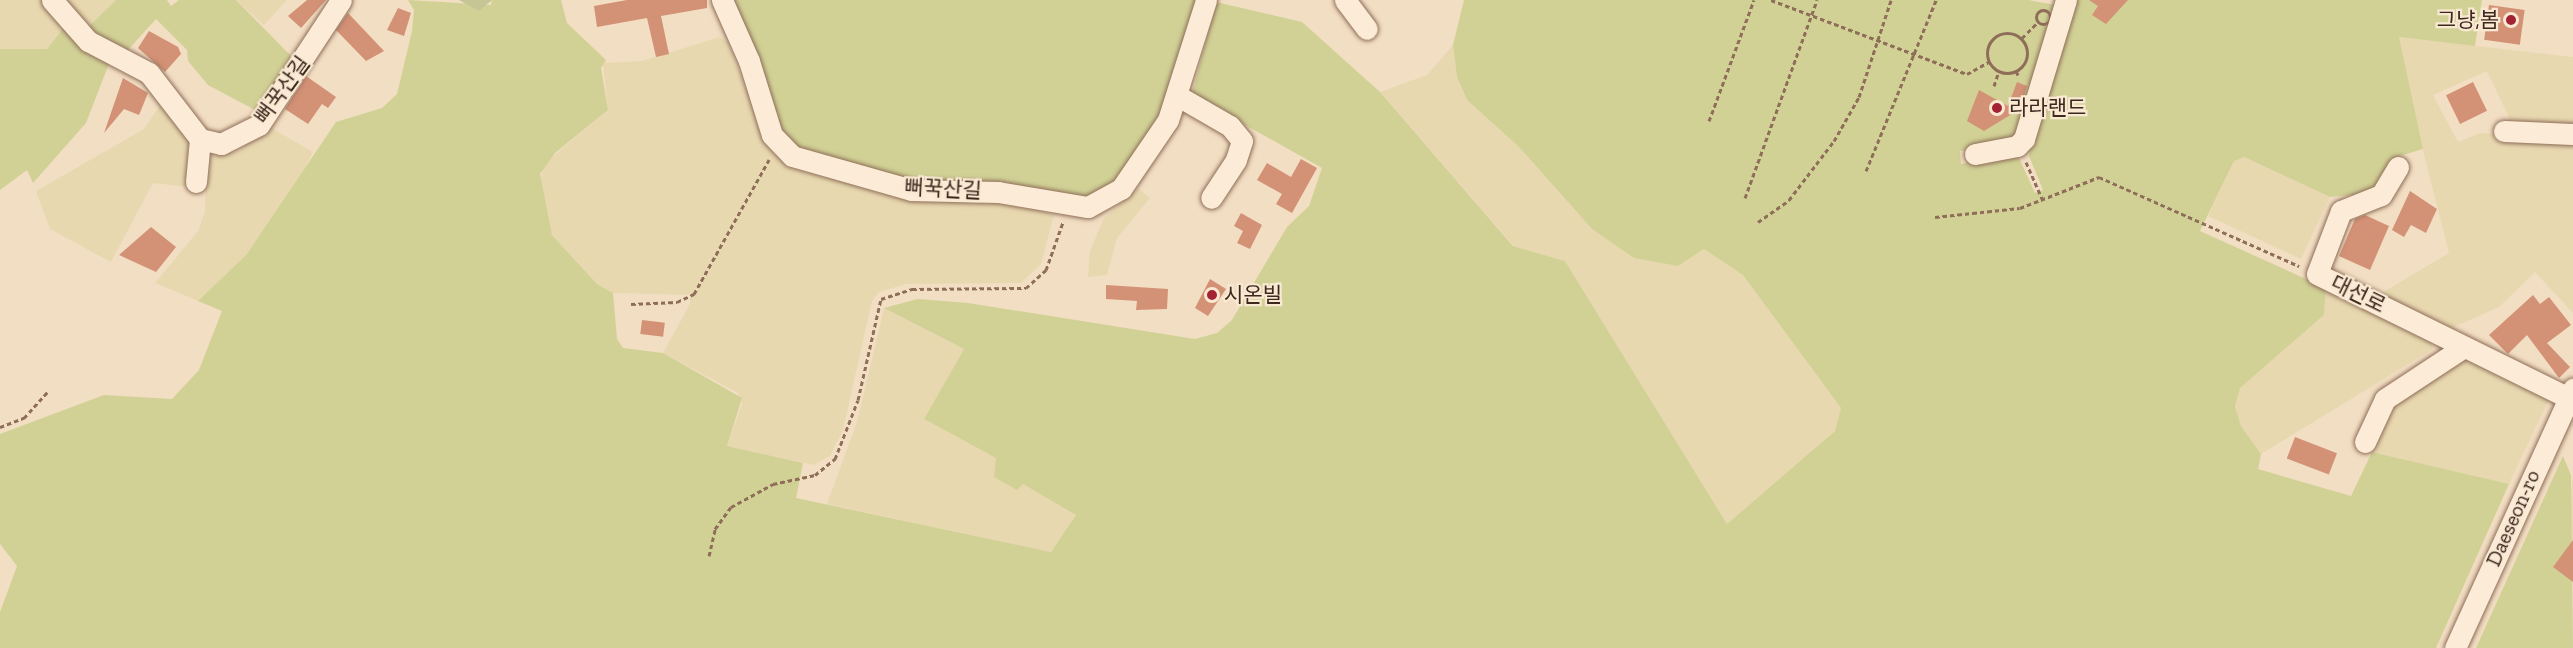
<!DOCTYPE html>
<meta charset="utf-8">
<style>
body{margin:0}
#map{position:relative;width:2573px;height:648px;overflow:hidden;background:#f2dec3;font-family:"Zilla Slab","Noto Sans KR",serif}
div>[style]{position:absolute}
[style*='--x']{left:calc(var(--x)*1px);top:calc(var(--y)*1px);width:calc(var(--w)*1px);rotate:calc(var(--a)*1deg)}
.farmland>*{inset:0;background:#e8d8b0}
.green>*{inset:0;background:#d1d196}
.cemetery>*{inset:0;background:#c6c595}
.building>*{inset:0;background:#d39176;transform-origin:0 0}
.path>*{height:3px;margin-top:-1.5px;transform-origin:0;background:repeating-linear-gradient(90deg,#8e6e58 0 4.5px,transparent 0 7.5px)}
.path>.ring{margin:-1.5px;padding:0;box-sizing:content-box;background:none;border:3px solid #8e6e58;border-radius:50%}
.roads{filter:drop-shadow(0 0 2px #8e6e58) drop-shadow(0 0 2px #8e6e58)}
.minor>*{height:21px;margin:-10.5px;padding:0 10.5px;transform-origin:10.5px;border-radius:10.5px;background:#fcecd7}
.dots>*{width:16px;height:16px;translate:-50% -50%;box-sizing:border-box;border:3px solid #f9e9d3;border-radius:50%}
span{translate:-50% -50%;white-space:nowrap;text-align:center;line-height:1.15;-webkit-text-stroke:4.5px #f9e9d3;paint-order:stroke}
.poi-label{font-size:21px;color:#3d281d}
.right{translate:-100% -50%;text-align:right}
.left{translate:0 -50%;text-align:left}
.street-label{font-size:21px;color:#3d281d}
</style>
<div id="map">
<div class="farmland">
<div style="clip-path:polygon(0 0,46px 0,65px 26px,47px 49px,0 49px)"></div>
<div style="clip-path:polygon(60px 0,116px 0,83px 32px)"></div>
<div style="clip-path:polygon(236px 0,287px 0,264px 25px)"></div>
<div style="clip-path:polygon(720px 37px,729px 43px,765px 142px,786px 159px,995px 198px,1054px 215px,1041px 264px,1021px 283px,906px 284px,879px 292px,872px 301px,843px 430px,830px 456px,814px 465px,727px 446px,742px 404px,738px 393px,663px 353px,690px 304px,690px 295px,613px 293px,597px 284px,552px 235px,539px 184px,545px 163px,608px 110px,603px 63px,642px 61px)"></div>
<div style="clip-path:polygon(2399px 37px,2573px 57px,2573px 129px,2513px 126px,2487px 71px,2433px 95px,2458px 142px,2481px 133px,2573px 139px,2573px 313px,2535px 272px,2499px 307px,2445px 331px,2375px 297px,2449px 253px,2396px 44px)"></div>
<div style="clip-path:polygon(1453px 45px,1457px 77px,1467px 100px,1520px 148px,1592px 229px,1678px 266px,1704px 249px,1743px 275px,1841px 408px,1835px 431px,1727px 524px,1565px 261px,1514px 246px,1380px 92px,1427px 75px)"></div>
<div style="clip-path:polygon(163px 101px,191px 139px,190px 187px,153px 183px,111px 262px,50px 229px,36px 191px,144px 129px)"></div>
<div style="clip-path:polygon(268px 126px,313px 152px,295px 188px,247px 254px,198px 301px,155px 283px,198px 231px,205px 212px,206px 158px,239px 151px)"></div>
<div style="clip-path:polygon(2244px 157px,2330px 197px,2301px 259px,2208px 216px,2234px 160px)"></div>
<div style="clip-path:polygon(1138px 188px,1150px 198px,1117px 238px,1107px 275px,1088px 277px,1090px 251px,1104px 218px)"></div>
<div style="clip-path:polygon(2326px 288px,2431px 341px,2433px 349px,2261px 454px,2241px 426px,2235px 405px,2240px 388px,2324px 315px)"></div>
<div style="clip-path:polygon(884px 308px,964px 349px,924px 419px,996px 458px,1022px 483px,1077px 515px,1051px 552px,827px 504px,857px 422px)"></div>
<div style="clip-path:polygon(2462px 357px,2549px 399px,2509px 484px,2372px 452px,2395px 401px)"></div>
<div style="clip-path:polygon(2573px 473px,2573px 550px,2568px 546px)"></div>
</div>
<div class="green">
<div style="clip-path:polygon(116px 0,167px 0,171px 6px,179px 0,236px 0,293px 58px,259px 112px,208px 85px,188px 61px,187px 50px,156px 19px,126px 52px,83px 32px)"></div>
<div style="clip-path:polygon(408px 0,491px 5px,492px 0,561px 0,567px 23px,606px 60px,601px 68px,608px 110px,555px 153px,540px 174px,552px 235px,597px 284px,613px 293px,617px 339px,623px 348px,663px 353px,742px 398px,727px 446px,803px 463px,796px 498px,1051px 552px,1076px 515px,1023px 484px,1017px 490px,994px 477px,996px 458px,924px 419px,964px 349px,884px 308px,918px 299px,968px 303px,1195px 339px,1217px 333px,1232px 320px,1287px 227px,1309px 206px,1322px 168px,1192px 95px,1216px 2px,1302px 22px,1380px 92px,1513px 246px,1565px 261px,1727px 524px,1835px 431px,1841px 408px,1743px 275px,1704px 249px,1678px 266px,1634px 258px,1592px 229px,1520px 148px,1467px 100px,1457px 77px,1453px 45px,1464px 0,2028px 0,2061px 6px,2025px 123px,2007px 143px,1960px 151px,1961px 164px,2011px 154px,2019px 158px,2035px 193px,2043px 190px,2029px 156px,2030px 142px,2070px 0,2482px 0,2475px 46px,2399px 37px,2423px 149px,2396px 157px,2372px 193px,2330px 197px,2244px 157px,2234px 161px,2200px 231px,2326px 288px,2324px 315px,2240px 388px,2235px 406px,2241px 426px,2261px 454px,2258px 469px,2351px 496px,2372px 452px,2509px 484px,2436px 648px,0 648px,0 612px,17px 566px,0 544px,0 434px,104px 395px,172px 399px,199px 370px,222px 311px,198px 301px,247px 254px,336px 122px,382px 108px,397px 94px,412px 31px,414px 10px)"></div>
<div style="clip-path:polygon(729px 0,1198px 0,1167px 102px,1116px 182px,1086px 198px,917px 185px,784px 144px)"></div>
<div style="clip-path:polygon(65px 26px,112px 56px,86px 123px,33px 183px,27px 170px,0 190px,0 49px,47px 49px)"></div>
<div style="clip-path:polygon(2563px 456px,2571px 475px,2573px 648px,2476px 648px)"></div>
</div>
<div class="cemetery">
<div style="clip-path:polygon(459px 0,492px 0,479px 11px)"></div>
</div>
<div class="building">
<div style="clip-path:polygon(307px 0,326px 0,301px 28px,288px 16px)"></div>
<div style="clip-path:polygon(627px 0,707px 0,707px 8px,661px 16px,669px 54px,656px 57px,647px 18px,597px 27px,594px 6px)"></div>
<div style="clip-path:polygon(2089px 0,2128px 0,2106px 24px,2092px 15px,2098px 6px)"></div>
<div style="left:2489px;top:5px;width:36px;height:35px;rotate:8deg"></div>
<div style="clip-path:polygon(398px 8px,411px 13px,404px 36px,387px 30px)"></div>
<div style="clip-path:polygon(348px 13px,384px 51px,366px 61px,336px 30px)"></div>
<div style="clip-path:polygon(149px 31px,178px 47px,181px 54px,165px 72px,138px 48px)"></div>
<div style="clip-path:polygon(306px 76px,336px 97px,328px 108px,322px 104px,308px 124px,285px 109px)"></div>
<div style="clip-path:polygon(123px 78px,148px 93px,139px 115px,124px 109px,104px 133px)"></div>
<div style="clip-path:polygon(2017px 82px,2027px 86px,2020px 109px,1984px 131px,1967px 121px,1979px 90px,2008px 106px)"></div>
<div style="left:2473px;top:82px;width:32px;height:30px;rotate:64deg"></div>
<div style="clip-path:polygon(1301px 159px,1317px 168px,1292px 213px,1276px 204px,1282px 194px,1257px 180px,1267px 163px,1291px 177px)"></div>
<div style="clip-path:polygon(2410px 191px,2437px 209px,2426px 233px,2411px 225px,2404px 237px,2392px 230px)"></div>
<div style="clip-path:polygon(1241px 213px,1262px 225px,1250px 249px,1237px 243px,1243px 231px,1234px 226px)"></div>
<div style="clip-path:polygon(2365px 215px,2389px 226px,2370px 270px,2339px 256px,2355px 219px)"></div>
<div style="clip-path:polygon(151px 227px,176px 247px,156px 272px,119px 255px)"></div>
<div style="clip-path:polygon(1210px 279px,1226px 289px,1208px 316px,1195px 308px)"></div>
<div style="clip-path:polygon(1106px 285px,1168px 289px,1167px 309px,1136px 310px,1137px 301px,1106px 299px)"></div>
<div style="clip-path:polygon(2533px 295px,2540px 304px,2549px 297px,2571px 325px,2547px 343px,2570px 367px,2559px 378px,2527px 335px,2508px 354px,2489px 335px)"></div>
<div style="left:642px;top:320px;width:23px;height:14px;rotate:7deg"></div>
<div style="left:2295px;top:437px;width:45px;height:23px;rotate:21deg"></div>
<div style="clip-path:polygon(2573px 540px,2573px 582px,2553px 567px)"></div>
</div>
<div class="path">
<div style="--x:1771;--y:0;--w:210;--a:20.7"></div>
<div style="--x:1967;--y:74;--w:25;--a:-29"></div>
<div class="ring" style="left:2036px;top:10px;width:11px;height:11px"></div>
<div class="ring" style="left:1987px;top:33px;width:37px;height:37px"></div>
<div style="--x:2022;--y:38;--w:23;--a:-45"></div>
<div style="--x:2016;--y:71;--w:7;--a:63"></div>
<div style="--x:1994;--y:86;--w:16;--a:-72"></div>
<div style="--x:1709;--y:121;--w:129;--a:-69.6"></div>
<div style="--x:2026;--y:162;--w:43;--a:66.4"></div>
<div style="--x:1866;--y:171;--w:185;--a:-67.7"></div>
<div style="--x:1745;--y:198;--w:211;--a:-70"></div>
<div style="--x:1935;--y:217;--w:85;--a:-6"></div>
<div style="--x:2020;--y:208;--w:85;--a:-21.4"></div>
<div style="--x:2099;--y:177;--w:219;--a:24"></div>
<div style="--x:1758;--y:222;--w:38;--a:-35"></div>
<div style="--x:1789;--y:200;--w:74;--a:-52.7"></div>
<div style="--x:1834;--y:141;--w:51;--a:-60.4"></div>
<div style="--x:1859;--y:97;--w:102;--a:-71.7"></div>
<div style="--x:631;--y:304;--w:46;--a:-2.5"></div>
<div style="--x:677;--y:302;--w:19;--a:-25"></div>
<div style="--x:694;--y:294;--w:154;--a:-60.8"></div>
<div style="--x:0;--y:427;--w:26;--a:-21"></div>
<div style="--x:24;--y:418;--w:36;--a:-48"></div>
<div style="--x:709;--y:556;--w:28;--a:-77"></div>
<div style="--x:715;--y:529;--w:27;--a:-54"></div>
<div style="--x:731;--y:507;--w:48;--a:-28.7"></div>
<div style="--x:773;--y:484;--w:43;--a:-12.1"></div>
<div style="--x:815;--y:475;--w:26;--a:-39"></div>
<div style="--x:835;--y:459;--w:63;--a:-68.7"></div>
<div style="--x:858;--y:400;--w:104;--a:-77.2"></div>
<div style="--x:881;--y:299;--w:33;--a:-18"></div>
<div style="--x:912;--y:289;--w:114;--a:-0.5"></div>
<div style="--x:1026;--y:288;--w:27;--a:-42"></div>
<div style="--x:1046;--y:270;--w:51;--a:-70.5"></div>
</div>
<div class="roads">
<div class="minor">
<div style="--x:52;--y:0;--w:55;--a:48.7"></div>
<div style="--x:88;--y:41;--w:69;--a:27.7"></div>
<div style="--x:149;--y:73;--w:83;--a:52.3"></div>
<div style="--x:200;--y:139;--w:22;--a:13"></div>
<div style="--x:221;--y:144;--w:42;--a:-26.6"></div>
<div style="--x:259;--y:125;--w:149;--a:-56.7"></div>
<div style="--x:722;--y:0;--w:67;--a:66.1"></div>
<div style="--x:749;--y:61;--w:77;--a:72.7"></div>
<div style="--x:772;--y:135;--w:29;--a:46"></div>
<div style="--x:792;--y:156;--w:124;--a:15.9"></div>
<div style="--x:911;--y:190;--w:87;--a:1.3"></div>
<div style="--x:998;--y:192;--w:91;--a:9.5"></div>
<div style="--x:1088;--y:207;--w:38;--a:-29"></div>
<div style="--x:1121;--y:189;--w:83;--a:-55.7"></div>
<div style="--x:1168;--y:120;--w:126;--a:-72.4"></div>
<div style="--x:1345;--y:0;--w:36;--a:53"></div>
<div style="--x:1178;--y:96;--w:60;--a:30"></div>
<div style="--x:1230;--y:126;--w:19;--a:51"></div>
<div style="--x:1242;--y:141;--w:20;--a:108"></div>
<div style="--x:1236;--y:160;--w:45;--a:123.3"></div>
<div style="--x:2504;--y:131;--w:69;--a:2.5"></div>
<div style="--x:1975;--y:154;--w:43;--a:-10.8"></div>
<div style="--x:2017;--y:146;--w:10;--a:-45"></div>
<div style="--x:2024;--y:139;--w:145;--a:-73.2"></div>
<div style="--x:2398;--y:167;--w:33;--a:121"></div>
<div style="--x:2381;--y:195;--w:43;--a:158.2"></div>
<div style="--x:2341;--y:211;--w:67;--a:110.9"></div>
<div style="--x:2317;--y:274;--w:281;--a:26.2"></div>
<div style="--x:196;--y:182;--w:43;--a:-84.7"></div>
<div style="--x:2365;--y:442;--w:47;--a:-65.1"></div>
<div style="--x:2385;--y:399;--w:95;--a:-33.4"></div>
<div style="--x:2455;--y:648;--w:285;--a:-65.5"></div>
</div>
</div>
<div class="dots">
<div style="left:2511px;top:20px;background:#a32233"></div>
<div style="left:1997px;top:108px;background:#a32233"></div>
<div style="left:1212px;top:295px;background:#a32233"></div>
</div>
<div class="poi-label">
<span class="right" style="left:2499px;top:20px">그냥,봄</span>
<span class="left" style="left:2009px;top:108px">라라랜드</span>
<span class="left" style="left:1224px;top:295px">시온빌</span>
</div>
<div class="street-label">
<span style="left:282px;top:90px;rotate:-54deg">뻐꾹산길</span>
<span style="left:943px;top:189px;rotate:3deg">뻐꾹산길</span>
<span style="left:2358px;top:294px;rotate:26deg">대선로</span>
<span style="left:2513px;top:518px;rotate:-66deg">Daeseon-ro</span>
</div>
</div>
